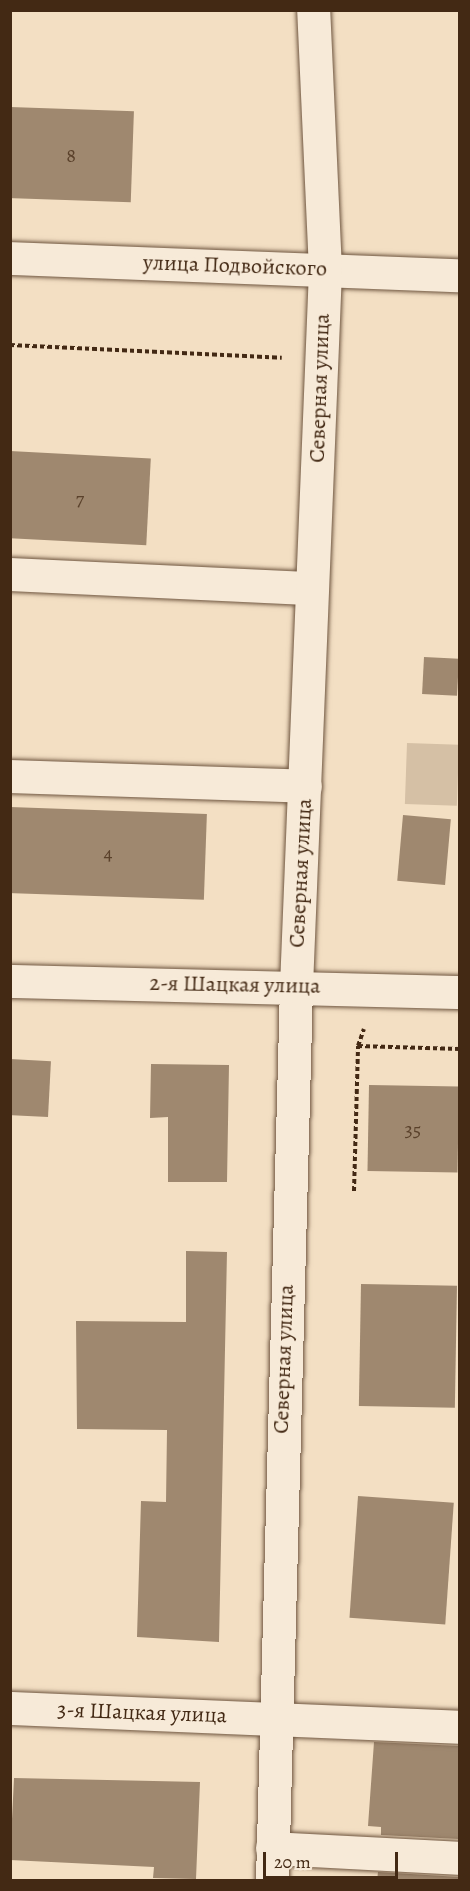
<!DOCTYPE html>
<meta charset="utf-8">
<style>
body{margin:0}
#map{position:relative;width:470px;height:1891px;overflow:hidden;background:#f3dfc3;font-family:Alegreya,serif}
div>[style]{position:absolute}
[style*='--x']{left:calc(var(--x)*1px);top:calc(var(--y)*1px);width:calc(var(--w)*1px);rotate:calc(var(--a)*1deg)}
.green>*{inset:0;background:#d5c0a5;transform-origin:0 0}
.building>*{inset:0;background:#9f886f;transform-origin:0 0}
.path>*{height:4px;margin-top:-2px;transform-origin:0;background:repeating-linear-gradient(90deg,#432914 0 4.5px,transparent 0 7.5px)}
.roads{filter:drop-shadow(0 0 2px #6f5640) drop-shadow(0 0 2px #6f5640)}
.minor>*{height:33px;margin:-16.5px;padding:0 16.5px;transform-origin:16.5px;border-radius:16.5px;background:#f7ead8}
span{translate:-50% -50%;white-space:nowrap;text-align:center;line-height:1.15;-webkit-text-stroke:4.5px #f7ead8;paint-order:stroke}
.number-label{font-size:20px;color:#5a412b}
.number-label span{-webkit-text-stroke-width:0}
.street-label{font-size:22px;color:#432914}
.frame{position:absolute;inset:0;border:12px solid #432914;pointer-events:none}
.scale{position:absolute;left:263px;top:1852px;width:135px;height:27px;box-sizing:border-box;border:3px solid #432914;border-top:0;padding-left:8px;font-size:18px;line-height:21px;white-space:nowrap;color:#432914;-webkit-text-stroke:4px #f7ead8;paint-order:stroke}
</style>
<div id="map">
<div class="green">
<div style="left:407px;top:743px;width:52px;height:61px;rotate:2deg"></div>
</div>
<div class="building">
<div style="left:10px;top:107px;width:124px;height:91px;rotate:2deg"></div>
<div style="left:10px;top:451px;width:141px;height:87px;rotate:3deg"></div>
<div style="left:424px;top:657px;width:35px;height:37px;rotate:3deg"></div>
<div style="left:10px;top:807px;width:197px;height:86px;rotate:2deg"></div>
<div style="left:403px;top:815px;width:48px;height:66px;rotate:5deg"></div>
<div style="left:10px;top:1059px;width:41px;height:56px;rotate:3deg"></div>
<div style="clip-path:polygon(151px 1064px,229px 1065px,227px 1182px,168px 1182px,168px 1117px,150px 1118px)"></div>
<div style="left:369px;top:1085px;width:90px;height:86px;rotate:1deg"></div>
<div style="clip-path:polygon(186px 1251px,227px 1252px,219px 1642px,137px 1637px,141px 1501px,166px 1502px,167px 1430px,77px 1429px,76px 1321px,186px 1322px)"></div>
<div style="left:361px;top:1284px;width:96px;height:122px;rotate:1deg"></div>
<div style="left:358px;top:1496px;width:96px;height:122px;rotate:4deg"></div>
<div style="clip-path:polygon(374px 1742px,459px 1746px,459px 1839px,381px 1835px,381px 1827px,368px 1826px)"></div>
<div style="clip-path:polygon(14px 1778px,200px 1782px,196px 1879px,153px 1878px,154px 1867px,10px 1860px)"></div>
<div style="clip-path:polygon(378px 1872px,459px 1877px,459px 1881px,377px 1881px)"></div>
</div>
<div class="path">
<div style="--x:10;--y:345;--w:272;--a:2.7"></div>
<div style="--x:358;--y:1046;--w:102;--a:1.7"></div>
<div style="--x:354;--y:1191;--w:145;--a:-88.4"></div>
<div style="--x:358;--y:1046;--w:18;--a:-71"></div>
</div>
<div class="roads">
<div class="minor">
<div style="--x:10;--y:258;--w:450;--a:2.2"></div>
<div style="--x:10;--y:574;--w:302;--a:2.7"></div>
<div style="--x:10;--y:776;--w:295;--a:1.9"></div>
<div style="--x:10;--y:981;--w:450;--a:1.4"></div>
<div style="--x:10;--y:1708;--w:450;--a:2.4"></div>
<div style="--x:272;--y:1848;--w:188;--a:3"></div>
<div style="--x:272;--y:1880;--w:894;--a:-88.46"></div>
<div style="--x:296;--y:986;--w:717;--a:-87.68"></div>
<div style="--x:325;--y:270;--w:260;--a:-92.6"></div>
</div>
</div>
<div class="number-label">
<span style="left:71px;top:155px">8</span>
<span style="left:80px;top:498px">7</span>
<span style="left:108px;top:853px">4</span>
<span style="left:413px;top:1129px">35</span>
</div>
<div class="street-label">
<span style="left:235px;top:266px;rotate:2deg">улица Подвойского</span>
<span style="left:320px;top:388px;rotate:-88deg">Северная улица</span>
<span style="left:301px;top:873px;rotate:-87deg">Северная улица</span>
<span style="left:235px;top:985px;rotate:1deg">2-я Шацкая улица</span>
<span style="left:284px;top:1359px;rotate:-88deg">Северная улица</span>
<span style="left:142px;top:1713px;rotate:2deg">3-я Шацкая улица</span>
</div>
<div class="frame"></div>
<div class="scale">20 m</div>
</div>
